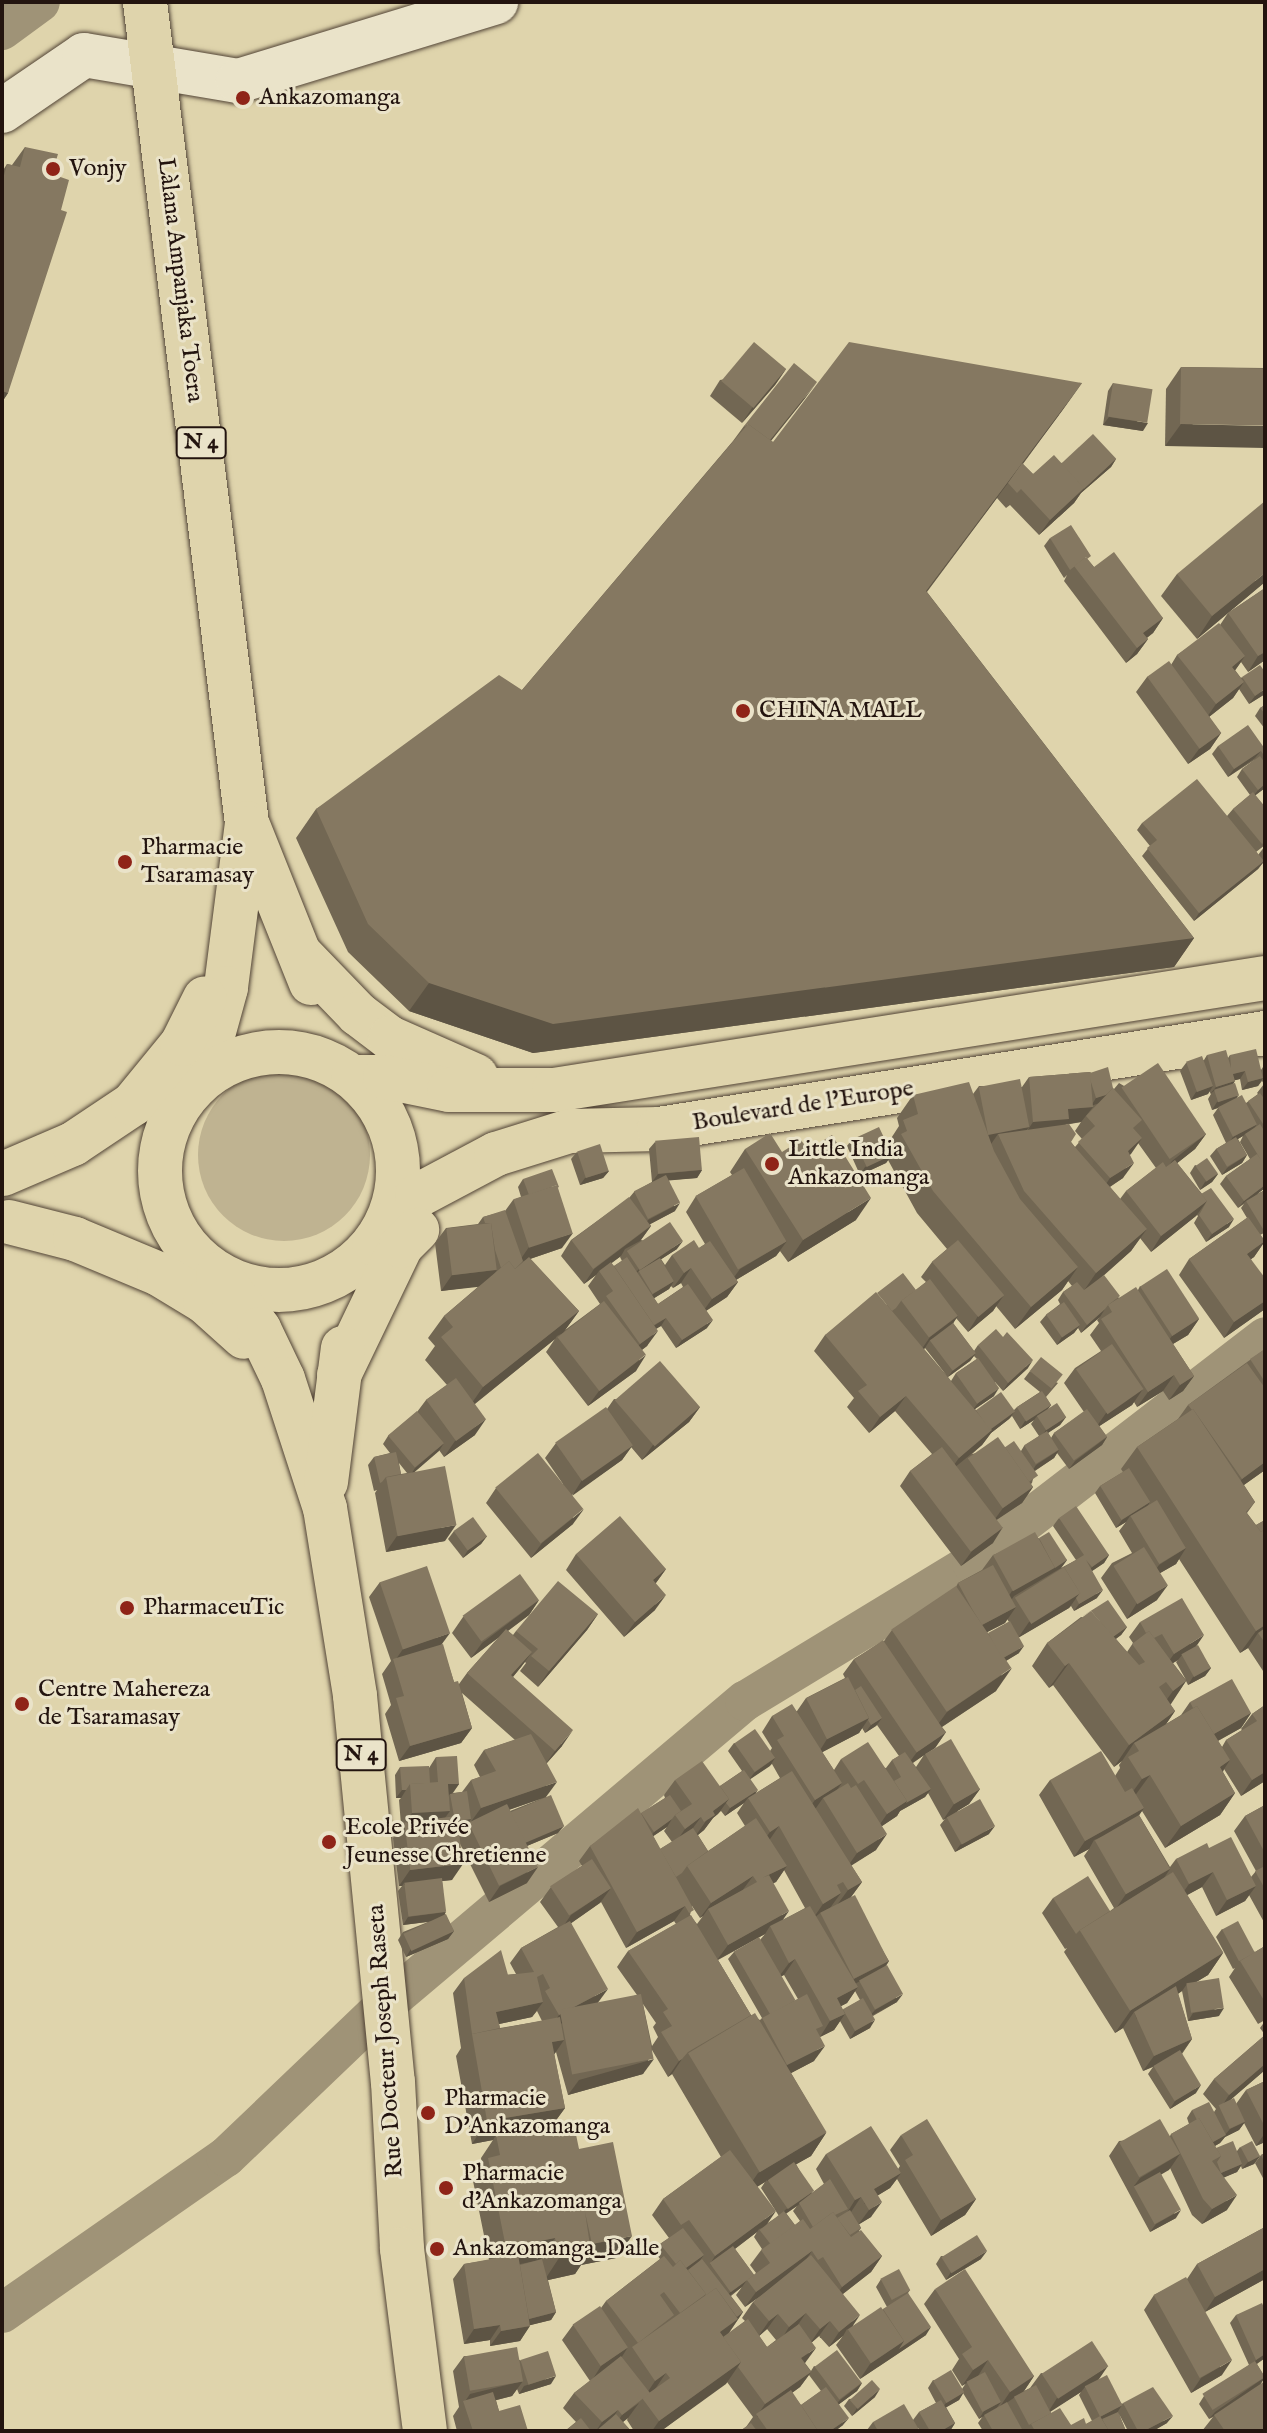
<!DOCTYPE html>
<meta charset="utf-8">
<style>
body{margin:0}
#map{position:relative;width:1267px;height:2433px;overflow:hidden;background:#dfd4ac;font-family:"IM FELL English",serif}
div>[style]{position:absolute}
[style*='--x']{left:calc(var(--x)*1px);top:calc(var(--y)*1px);width:calc(var(--w)*1px);rotate:calc(var(--a)*1deg)}
.green>*{inset:0;background:#bfb391}
.round{border-radius:50%}
.canal>*{height:40px;margin:-20px;padding:0 20px;transform-origin:20px;border-radius:20px;background:#9f9377}
.roads{filter:drop-shadow(0 0 2px #524436) drop-shadow(0 0 2px #524436)}
.minor>*{height:44px;margin:-22px;padding:0 22px;transform-origin:22px;border-radius:22px;background:#eae3c9}
.major>*{height:44px;margin:-22px;padding:0 22px;transform-origin:22px;border-radius:22px;background:#dfd4ac}
.major>.ring{margin:-22px;padding:0;box-sizing:content-box;background:none;border:44px solid #dfd4ac;border-radius:50%}
.wall>*{inset:0;background:#726753}
.shaded-wall>*{inset:0;background:#5d5444}
.building>*{inset:0;background:#857861;transform-origin:0 0}
.dots>*{width:22px;height:22px;translate:-50% -50%;box-sizing:border-box;border:4px solid #eae3c9;border-radius:50%}
span{translate:-50% -50%;white-space:nowrap;text-align:center;line-height:1.15;-webkit-text-stroke:6px #eae3c9;paint-order:stroke}
.shield-label span{padding:2px 6px;background:#eae3c9;border:2px solid;border-radius:6px;-webkit-text-stroke-width:0}
.shield-label{font-size:22px;color:#23140f;font-weight:700}
.poi-label{font-size:24px;color:#23140f}
.left{translate:0 -50%;text-align:left}
.street-label{font-size:24px;color:#23140f}
.frame{position:absolute;inset:0;border:4px solid #23140f;pointer-events:none}
</style>
<div id="map">
<div class="green">
<div class="round" style="left:198px;top:1069px;width:172px;height:172px"></div>
</div>
<div class="canal">
<div style="--x:2;--y:30;--w:47;--a:-36.4"></div>
<div style="--x:2;--y:2313;--w:273;--a:-34.9"></div>
<div style="--x:226;--y:2157;--w:221;--a:-43.7"></div>
<div style="--x:386;--y:2004;--w:470;--a:-40.2"></div>
<div style="--x:745;--y:1701;--w:266;--a:-31.3"></div>
<div style="--x:972;--y:1563;--w:370;--a:-37.6"></div>
</div>
<div class="roads">
<div class="minor">
<div style="--x:2;--y:111;--w:99;--a:-34.3"></div>
<div style="--x:84;--y:55;--w:156;--a:9.6"></div>
<div style="--x:238;--y:81;--w:270;--a:-17"></div>
</div>
<div class="major">
<div style="--x:145;--y:2;--w:827;--a:82.92"></div>
<div style="--x:247;--y:823;--w:166;--a:97.3"></div>
<div style="--x:226;--y:988;--w:94;--a:105.4"></div>
<div style="--x:249;--y:828;--w:167;--a:68.2"></div>
<div style="--x:301;--y:955;--w:82;--a:46"></div>
<div style="--x:358;--y:1014;--w:40;--a:37"></div>
<div style="--x:390;--y:1038;--w:94;--a:23.8"></div>
<div class="ring" style="left:160px;top:1052px;width:194px;height:194px"></div>
<div style="--x:353;--y:1077;--w:32;--a:0"></div>
<div style="--x:385;--y:1077;--w:65;--a:11.5"></div>
<div style="--x:449;--y:1090;--w:105;--a:0"></div>
<div style="--x:554;--y:1090;--w:720;--a:-8.95"></div>
<div style="--x:3;--y:1174;--w:76;--a:-23.2"></div>
<div style="--x:73;--y:1144;--w:72;--a:-33.7"></div>
<div style="--x:133;--y:1104;--w:77;--a:-50.8"></div>
<div style="--x:182;--y:1044;--w:51;--a:-63.4"></div>
<div style="--x:9;--y:1222;--w:68;--a:14.4"></div>
<div style="--x:75;--y:1239;--w:91;--a:22.6"></div>
<div style="--x:159;--y:1274;--w:54;--a:31.3"></div>
<div style="--x:205;--y:1302;--w:52;--a:41.9"></div>
<div style="--x:374;--y:1244;--w:64;--a:-48.1"></div>
<div style="--x:417;--y:1196;--w:89;--a:-28"></div>
<div style="--x:496;--y:1154;--w:77;--a:-17.3"></div>
<div style="--x:570;--y:1131;--w:89;--a:-1.3"></div>
<div style="--x:659;--y:1129;--w:614;--a:-9"></div>
<div style="--x:218;--y:1274;--w:69;--a:53.3"></div>
<div style="--x:259;--y:1329;--w:55;--a:64.4"></div>
<div style="--x:283;--y:1379;--w:136;--a:72"></div>
<div style="--x:325;--y:1508;--w:190;--a:80.9"></div>
<div style="--x:355;--y:1696;--w:388;--a:84.4"></div>
<div style="--x:393;--y:2082;--w:167;--a:86.9"></div>
<div style="--x:402;--y:2249;--w:183;--a:82.8"></div>
<div style="--x:339;--y:1375;--w:143;--a:-64.3"></div>
<div style="--x:401;--y:1246;--w:23;--a:-45"></div>
<div style="--x:326;--y:1482;--w:135;--a:-82.8"></div>
</div>
</div>
<div class="wall">
<div style="clip-path:polygon(25px 147px,52px 174px,8px 393px,2px 402px,2px 172px,7px 164px,12px 165px)"></div>
<div style="clip-path:polygon(1181px 367px,1265px 368px,1165px 446px,1166px 389px)"></div>
<div style="clip-path:polygon(786px 369px,775px 385px,742px 423px,710px 396px,720px 380px)"></div>
<div style="clip-path:polygon(1082px 383px,1023px 464px,1033px 474px,1060px 463px,1116px 459px,1111px 467px,1081px 493px,1074px 503px,1039px 535px,1010px 505px,1006px 508px,997px 498px,927px 592px,1194px 938px,1174px 967px,533px 1053px,409px 1011px,348px 952px,296px 838px,316px 809px,522px 690px,733px 441px,744px 426px,806px 397px,771px 441px,773px 442px)"></div>
<div style="clip-path:polygon(1113px 383px,1143px 431px,1103px 425px,1108px 391px)"></div>
<div style="clip-path:polygon(1050px 538px,1088px 560px,1094px 567px,1163px 618px,1153px 633px,1147px 638px,1148px 639px,1137px 654px,1126px 663px,1064px 581px,1067px 575px,1064px 578px,1044px 546px)"></div>
<div style="clip-path:polygon(1177px 574px,1265px 582px,1197px 639px,1161px 596px)"></div>
<div style="clip-path:polygon(1265px 588px,1265px 660px,1248px 672px,1241px 662px,1235px 670px,1241px 678px,1242px 677px,1265px 694px,1249px 704px,1239px 689px,1233px 698px,1209px 717px,1221px 733px,1210px 749px,1188px 764px,1136px 692px,1147px 677px,1171px 665px,1177px 655px,1220px 625px,1228px 613px)"></div>
<div style="clip-path:polygon(1265px 705px,1265px 729px,1255px 716px,1260px 708px)"></div>
<div style="clip-path:polygon(1218px 746px,1265px 749px,1265px 788px,1255px 795px,1265px 807px,1265px 845px,1256px 852px,1258px 855px,1265px 846px,1265px 865px,1263px 863px,1258px 869px,1194px 921px,1142px 856px,1150px 846px,1137px 830px,1142px 823px,1227px 816px,1233px 809px,1250px 795px,1237px 777px,1242px 769px,1256px 759px,1228px 777px,1212px 754px)"></div>
<div style="clip-path:polygon(evenodd,1207px 1055px,1228px 1058px,1230px 1055px,1261px 1070px,1265px 1064px,1265px 1188px,1257px 1194px,1265px 1190px,1265px 1235px,1264px 1233px,1260px 1235px,1265px 1241px,1254px 1257px,1251px 1259px,1265px 1309px,1224px 1338px,1179px 1275px,1189px 1259px,1247px 1218px,1241px 1208px,1244px 1204px,1238px 1208px,1220px 1184px,1226px 1176px,1250px 1159px,1240px 1142px,1243px 1136px,1238px 1139px,1247px 1155px,1242px 1163px,1222px 1175px,1210px 1156px,1216px 1149px,1226px 1143px,1213px 1115px,1218px 1108px,1212px 1110px,1208px 1099px,1211px 1094px,1209px 1091px,1208px 1094px,1191px 1100px,1180px 1071px,1186px 1063px,1204px 1060px,1207px 1055px,1240px 1079px,1242px 1090px,1258px 1086px,1262px 1081px,1264px 1084px,1257px 1093px,1258px 1094px,1246px 1103px,1237px 1098px,1233px 1084px,1235px 1080px,1240px 1079px)"></div>
<div style="clip-path:polygon(evenodd,1090px 1072px,1114px 1089px,1119px 1083px,1206px 1134px,1195px 1149px,1177px 1163px,1229px 1227px,1206px 1242px,1194px 1223px,1198px 1216px,1197px 1215px,1151px 1252px,1140px 1238px,1131px 1251px,1101px 1278px,1119px 1298px,1138px 1290px,1140px 1286px,1199px 1319px,1188px 1335px,1173px 1344px,1194px 1376px,1183px 1391px,1169px 1400px,1163px 1391px,1137px 1407px,1134px 1402px,1132px 1405px,1099px 1426px,1107px 1437px,1102px 1445px,1069px 1469px,1057px 1453px,1054px 1458px,1035px 1471px,1032px 1483px,1031px 1484px,1033px 1487px,1022px 1503px,997px 1519px,993px 1543px,961px 1566px,900px 1486px,910px 1471px,932px 1454px,895px 1411px,869px 1433px,847px 1407px,854px 1398px,814px 1351px,825px 1335px,916px 1290px,926px 1282px,921px 1277px,932px 1262px,947px 1249px,917px 1213px,888px 1160px,886px 1163px,860px 1175px,847px 1146px,853px 1138px,890px 1150px,888px 1143px,899px 1126px,897px 1118px,913px 1095px,973px 1094px,979px 1086px,1022px 1087px,1029px 1077px,1090px 1072px,1081px 1122px,1075px 1131px,1082px 1139px,1075px 1147px,1071px 1142px,1065px 1125px,1081px 1122px,1090px 1072px,1138px 1143px,1156px 1168px,1126px 1191px,1120px 1199px,1110px 1187px,1123px 1178px,1130px 1154px,1138px 1143px,1090px 1072px,1068px 1281px,1072px 1286px,1063px 1292px,1058px 1300px,1060px 1304px,1046px 1315px,1040px 1322px,1057px 1345px,1074px 1333px,1078px 1328px,1081px 1333px,1100px 1317px,1097px 1320px,1099px 1323px,1090px 1335px,1101px 1351px,1075px 1368px,1064px 1383px,1084px 1412px,1054px 1433px,1051px 1438px,1048px 1433px,1060px 1425px,1066px 1417px,1048px 1409px,1051px 1405px,1046px 1397px,1058px 1383px,1030px 1371px,1024px 1379px,1040px 1392px,1017px 1407px,1014px 1410px,976px 1410px,975px 1409px,994px 1396px,995px 1382px,1003px 1391px,1028px 1368px,978px 1345px,974px 1351px,953px 1323px,956px 1318px,968px 1332px,993px 1311px,996px 1306px,1015px 1329px,1062px 1290px,1068px 1281px,1090px 1072px,925px 1348px,947px 1376px,924px 1349px,925px 1348px,1090px 1072px,974px 1356px,977px 1359px,956px 1373px,951px 1381px,948px 1377px,970px 1361px,974px 1356px,1090px 1072px,1012px 1416px,1020px 1429px,1034px 1420px,1031px 1424px,1039px 1436px,1024px 1446px,1021px 1451px,1005px 1447px,972px 1454px,982px 1445px,991px 1433px,1009px 1419px,1012px 1416px)"></div>
<div style="clip-path:polygon(evenodd,655px 1142px,702px 1170px,697px 1178px,669px 1180px,675px 1211px,650px 1224px,651px 1226px,641px 1240px,677px 1249px,661px 1259px,665px 1265px,672px 1255px,699px 1248px,705px 1244px,686px 1212px,696px 1196px,732px 1175px,730px 1172px,745px 1149px,782px 1152px,856px 1220px,788px 1262px,780px 1251px,776px 1256px,736px 1280px,738px 1282px,727px 1297px,706px 1311px,707px 1328px,676px 1348px,661px 1326px,656px 1328px,647px 1346px,642px 1350px,636px 1371px,588px 1406px,546px 1352px,555px 1339px,475px 1404px,475px 1435px,444px 1457px,439px 1450px,414px 1472px,445px 1541px,386px 1552px,375px 1493px,377px 1490px,374px 1491px,368px 1465px,374px 1457px,390px 1453px,383px 1444px,388px 1436px,417px 1412px,426px 1400px,447px 1385px,425px 1360px,435px 1346px,428px 1338px,444px 1316px,479px 1286px,441px 1291px,435px 1243px,446px 1228px,478px 1224px,483px 1217px,505px 1211px,513px 1200px,521px 1197px,518px 1187px,523px 1179px,558px 1189px,562px 1248px,530px 1259px,579px 1311px,565px 1330px,600px 1304px,588px 1286px,596px 1275px,584px 1284px,561px 1256px,571px 1240px,629px 1198px,634px 1192px,652px 1182px,649px 1149px,655px 1142px,621px 1256px,620px 1257px,622px 1261px,614px 1266px,611px 1263px,621px 1256px,655px 1142px,681px 1283px,683px 1287px,658px 1304px,654px 1298px,669px 1289px,671px 1286px,673px 1288px,681px 1283px,655px 1142px,399px 1463px,407px 1473px,401px 1474px,399px 1463px)"></div>
<div style="clip-path:polygon(577px 1152px,609px 1171px,603px 1178px,580px 1185px,571px 1159px)"></div>
<div style="clip-path:polygon(1195px 1165px,1218px 1174px,1212px 1182px,1200px 1190px,1190px 1173px)"></div>
<div style="clip-path:polygon(1265px 1349px,1265px 1470px,1244px 1485px,1255px 1502px,1247px 1513px,1256px 1525px,1265px 1520px,1265px 1674px,1248px 1648px,1240px 1653px,1179px 1559px,1176px 1564px,1160px 1573px,1157px 1600px,1127px 1619px,1101px 1578px,1112px 1563px,1132px 1553px,1119px 1531px,1126px 1522px,1116px 1528px,1095px 1493px,1100px 1486px,1123px 1472px,1121px 1469px,1137px 1447px,1178px 1419px,1188px 1405px)"></div>
<div style="clip-path:polygon(614px 1399px,700px 1407px,689px 1422px,642px 1460px,631px 1447px,622px 1460px,572px 1495px,573px 1524px,531px 1558px,486px 1503px,496px 1488px,563px 1484px,545px 1458px,556px 1443px,607px 1409px)"></div>
<div style="clip-path:polygon(evenodd,1059px 1518px,1109px 1555px,1104px 1563px,1092px 1571px,1097px 1598px,1074px 1611px,1071px 1606px,1069px 1608px,1019px 1637px,1019px 1653px,1006px 1661px,996px 1691px,942px 1727px,946px 1732px,935px 1748px,926px 1754px,980px 1789px,969px 1804px,957px 1811px,989px 1834px,955px 1852px,940px 1825px,945px 1819px,943px 1820px,928px 1793px,925px 1797px,900px 1811px,897px 1816px,882px 1826px,876px 1850px,851px 1865px,862px 1882px,851px 1897px,889px 1961px,886px 1966px,897px 2002px,873px 2016px,870px 2028px,850px 2039px,840px 2021px,834px 2030px,820px 2037px,814px 2061px,791px 2073px,826px 2133px,811px 2156px,796px 2164px,812px 2193px,824px 2184px,816px 2169px,826px 2154px,898px 2169px,900px 2166px,890px 2150px,901px 2135px,976px 2199px,965px 2215px,931px 2236px,897px 2179px,890px 2188px,878px 2195px,871px 2217px,859px 2224px,861px 2228px,859px 2231px,882px 2256px,871px 2272px,843px 2294px,853px 2326px,887px 2307px,876px 2287px,881px 2279px,910px 2290px,908px 2293px,926px 2335px,860px 2379px,836px 2345px,843px 2336px,829px 2347px,819px 2336px,812px 2342px,805px 2363px,811px 2371px,814px 2366px,862px 2383px,857px 2391px,839px 2404px,843px 2425px,835px 2431px,740px 2431px,746px 2427px,753px 2417px,727px 2382px,661px 2431px,634px 2431px,627px 2420px,628px 2418px,623px 2422px,631px 2431px,565px 2431px,576px 2422px,563px 2408px,574px 2393px,590px 2381px,562px 2340px,573px 2325px,601px 2308px,606px 2301px,660px 2259px,655px 2252px,660px 2244px,669px 2238px,652px 2215px,663px 2199px,721px 2157px,672px 2074px,668px 2077px,652px 2050px,643px 2074px,568px 2095px,556px 2052px,554px 2054px,565px 2108px,553px 2124px,579px 2149px,616px 2258px,581px 2265px,575px 2274px,548px 2280px,556px 2312px,551px 2320px,530px 2325px,520px 2341px,490px 2346px,490px 2340px,464px 2344px,453px 2279px,464px 2264px,489px 2260px,473px 2181px,482px 2167px,481px 2158px,493px 2140px,472px 2144px,456px 2056px,461px 2048px,453px 1993px,464px 1978px,516px 1974px,510px 1963px,521px 1948px,558px 1927px,540px 1902px,551px 1887px,582px 1866px,579px 1861px,590px 1846px,665px 1798px,664px 1795px,675px 1780px,720px 1786px,742px 1771px,728px 1751px,734px 1743px,770px 1751px,772px 1748px,762px 1732px,772px 1716px,797px 1711px,806px 1698px,845px 1678px,843px 1674px,854px 1659px,884px 1641px,892px 1630px,956px 1587px,958px 1583px,982px 1570px,993px 1555px,1039px 1538px,1067px 1560px,1061px 1568px,1076px 1560px,1053px 1526px,1059px 1518px,1007px 1619px,1009px 1622px,989px 1634px,987px 1632px,1005px 1623px,1007px 1619px,1059px 1518px,877px 1725px,899px 1756px,892px 1760px,886px 1768px,841px 1759px,834px 1770px,822px 1752px,859px 1733px,862px 1728px,865px 1733px,877px 1725px,1059px 1518px,924px 1755px,916px 1767px,913px 1763px,924px 1755px,1059px 1518px,772px 1764px,780px 1778px,756px 1793px,750px 1779px,772px 1764px,1059px 1518px,744px 1803px,737px 1813px,745px 1826px,708px 1851px,698px 1835px,704px 1830px,713px 1818px,721px 1811px,725px 1816px,744px 1803px,1059px 1518px,667px 1827px,664px 1831px,672px 1842px,660px 1849px,653px 1836px,667px 1827px,1059px 1518px,784px 1870px,805px 1908px,783px 1920px,773px 1883px,776px 1882px,784px 1870px,1059px 1518px,601px 1902px,626px 1948px,674px 1921px,676px 1924px,628px 1951px,617px 1967px,637px 1995px,587px 2010px,597px 2004px,571px 1923px,601px 1902px,1059px 1518px,692px 1906px,700px 1918px,703px 1916px,697px 1924px,690px 1915px,692px 1906px,1059px 1518px,765px 1934px,760px 1940px,734px 1952px,728px 1959px,762px 2018px,760px 2020px,751px 2015px,718px 1960px,765px 1934px,1059px 1518px,784px 1975px,798px 1999px,794px 2001px,781px 1976px,784px 1975px,1059px 1518px,855px 1991px,860px 2000px,843px 2010px,841px 2006px,847px 2003px,855px 1991px,1059px 1518px,643px 2004px,656px 2023px,653px 2027px,658px 2037px,652px 2046px,643px 2004px,1059px 1518px,537px 2011px,542px 2021px,500px 2028px,499px 2024px,532px 2017px,537px 2011px,1059px 1518px,765px 2182px,761px 2188px,779px 2216px,766px 2224px,757px 2187px,765px 2182px,1059px 1518px,797px 2206px,793px 2211px,800px 2221px,795px 2225px,786px 2213px,797px 2206px,1059px 1518px,757px 2232px,754px 2237px,762px 2249px,750px 2265px,756px 2273px,754px 2275px,735px 2249px,757px 2232px,1059px 1518px,742px 2287px,736px 2295px,745px 2307px,760px 2296px,753px 2302px,742px 2318px,745px 2321px,729px 2333px,743px 2312px,731px 2296px,742px 2287px,1059px 1518px,767px 2329px,776px 2340px,767px 2347px,759px 2336px,767px 2329px,1059px 1518px,809px 2375px,821px 2391px,801px 2405px,792px 2393px,800px 2387px,809px 2375px)"></div>
<div style="clip-path:polygon(454px 1531px,487px 1536px,481px 1544px,463px 1558px,448px 1539px)"></div>
<div style="clip-path:polygon(576px 1554px,666px 1569px,656px 1583px,655px 1610px,624px 1637px,566px 1570px)"></div>
<div style="clip-path:polygon(evenodd,380px 1582px,442px 1645px,454px 1682px,459px 1684px,467px 1673px,499px 1637px,471px 1658px,452px 1633px,463px 1617px,539px 1600px,529px 1615px,508px 1631px,513px 1635px,516px 1631px,598px 1614px,587px 1630px,538px 1687px,520px 1671px,526px 1663px,525px 1662px,513px 1677px,562px 1746px,547px 1763px,546px 1797px,558px 1833px,527px 1846px,527px 1883px,489px 1902px,460px 1844px,452px 1880px,442px 1881px,445px 1914px,454px 1931px,448px 1939px,406px 1957px,398px 1940px,403px 1932px,428px 1922px,403px 1925px,398px 1891px,402px 1886px,399px 1886px,393px 1838px,401px 1825px,399px 1800px,401px 1798px,396px 1798px,395px 1775px,400px 1767px,429px 1768px,436px 1757px,459px 1784px,453px 1793px,462px 1792px,471px 1780px,480px 1777px,474px 1765px,484px 1750px,515px 1740px,462px 1693px,472px 1728px,461px 1743px,399px 1761px,385px 1714px,391px 1705px,382px 1674px,391px 1661px,369px 1597px,380px 1582px,543px 1798px,510px 1811px,509px 1810px,543px 1798px,380px 1582px,466px 1826px,459px 1836px,458px 1828px,466px 1826px)"></div>
<div style="clip-path:polygon(evenodd,1081px 1617px,1127px 1627px,1121px 1635px,1116px 1639px,1127px 1652px,1133px 1643px,1129px 1637px,1140px 1622px,1196px 1646px,1211px 1668px,1205px 1676px,1188px 1685px,1186px 1681px,1170px 1704px,1175px 1711px,1166px 1724px,1181px 1715px,1190px 1702px,1251px 1713px,1241px 1728px,1218px 1741px,1222px 1747px,1226px 1740px,1242px 1730px,1241px 1729px,1252px 1714px,1265px 1705px,1265px 1781px,1241px 1796px,1224px 1769px,1223px 1772px,1235px 1793px,1220px 1815px,1165px 1848px,1142px 1811px,1139px 1815px,1170px 1867px,1176px 1859px,1209px 1848px,1251px 1877px,1256px 1871px,1234px 1831px,1245px 1816px,1265px 1805px,1265px 1924px,1249px 1895px,1245px 1901px,1216px 1916px,1202px 1887px,1187px 1895px,1223px 1953px,1208px 1975px,1196px 1982px,1219px 2016px,1188px 2021px,1182px 1991px,1178px 1994px,1192px 2039px,1182px 2054px,1196px 2093px,1170px 2109px,1148px 2074px,1153px 2067px,1143px 2071px,1123px 2028px,1115px 2033px,1064px 1952px,1067px 1948px,1065px 1949px,1042px 1913px,1053px 1898px,1110px 1911px,1114px 1908px,1084px 1856px,1089px 1849px,1074px 1857px,1039px 1795px,1050px 1780px,1115px 1776px,1120px 1768px,1119px 1765px,1122px 1761px,1114px 1767px,1053px 1685px,1049px 1688px,1032px 1666px,1047px 1643px,1081px 1617px,1178px 1660px,1176px 1662px,1186px 1680px,1173px 1663px,1178px 1660px)"></div>
<div style="clip-path:polygon(1222px 1929px,1255px 1952px,1265px 1946px,1265px 2020px,1258px 2024px,1229px 1977px,1235px 1968px,1233px 1969px,1216px 1937px)"></div>
<div style="clip-path:polygon(1265px 2021px,1265px 2070px,1230px 2100px,1236px 2104px,1246px 2090px,1265px 2081px,1265px 2142px,1256px 2146px,1244px 2123px,1239px 2130px,1225px 2137px,1220px 2143px,1215px 2146px,1216px 2148px,1237px 2151px,1240px 2147px,1260px 2156px,1254px 2164px,1242px 2169px,1241px 2166px,1237px 2172px,1224px 2177px,1227px 2210px,1202px 2224px,1192px 2215px,1170px 2168px,1161px 2174px,1176px 2218px,1150px 2232px,1109px 2156px,1119px 2141px,1170px 2136px,1171px 2134px,1189px 2124px,1187px 2118px,1192px 2110px,1214px 2112px,1216px 2109px,1203px 2094px,1214px 2079px,1265px 2035px,1260px 2028px)"></div>
<div style="clip-path:polygon(1265px 2153px,1265px 2180px,1264px 2180px,1255px 2163px,1261px 2155px)"></div>
<div style="clip-path:polygon(1265px 2227px,1265px 2279px,1205px 2312px,1222px 2375px,1191px 2393px,1144px 2310px,1154px 2295px,1187px 2279px,1197px 2264px)"></div>
<div style="clip-path:polygon(941px 2256px,981px 2259px,946px 2280px,936px 2264px)"></div>
<div style="clip-path:polygon(evenodd,935px 2289px,1034px 2376px,1024px 2391px,1030px 2388px,1041px 2373px,1098px 2380px,1122px 2404px,1123px 2403px,1167px 2423px,1153px 2431px,1128px 2431px,1119px 2414px,1126px 2431px,983px 2431px,978px 2423px,983px 2416px,979px 2419px,963px 2393px,959px 2400px,946px 2407px,955px 2423px,950px 2431px,920px 2431px,918px 2428px,917px 2431px,868px 2431px,867px 2430px,873px 2422px,913px 2420px,919px 2412px,936px 2403px,928px 2388px,933px 2380px,962px 2389px,966px 2383px,962px 2386px,952px 2370px,959px 2359px,924px 2304px,935px 2289px,1081px 2392px,1079px 2395px,1092px 2421px,1086px 2424px,1071px 2425px,1051px 2413px,1050px 2411px,1081px 2392px)"></div>
<div style="clip-path:polygon(1265px 2310px,1265px 2358px,1257px 2364px,1265px 2378px,1261px 2383px,1265px 2431px,1202px 2431px,1213px 2417px,1209px 2419px,1199px 2404px,1204px 2396px,1249px 2365px,1230px 2323px,1236px 2315px)"></div>
<div style="clip-path:polygon(464px 2356px,520px 2360px,551px 2384px,519px 2394px,517px 2389px,512px 2396px,496px 2400px,499px 2411px,528px 2431px,457px 2431px,453px 2416px,459px 2407px,453px 2371px)"></div>
<div style="clip-path:polygon(875px 2397px,852px 2416px,844px 2406px,849px 2399px)"></div>
</div>
<div class="shaded-wall">
<div style="clip-path:polygon(786px 369px,775px 385px,742px 423px,752px 408px)"></div>
<div style="clip-path:polygon(817px 382px,806px 397px,756px 459px,767px 444px)"></div>
<div style="clip-path:polygon(1082px 383px,1062px 411px,906px 619px,926px 591px)"></div>
<div style="clip-path:polygon(2px 391px,8px 393px,2px 402px)"></div>
<div style="clip-path:polygon(1109px 417px,1148px 423px,1143px 431px,1103px 425px)"></div>
<div style="clip-path:polygon(1181px 424px,1265px 426px,1265px 448px,1165px 446px)"></div>
<div style="clip-path:polygon(1116px 459px,1111px 467px,1081px 493px,1074px 503px,1039px 535px,1050px 520px)"></div>
<div style="clip-path:polygon(1265px 573px,1265px 582px,1197px 639px,1212px 616px)"></div>
<div style="clip-path:polygon(1163px 618px,1153px 633px,1135px 646px,1143px 633px)"></div>
<div style="clip-path:polygon(1148px 639px,1137px 654px,1126px 663px,1137px 648px)"></div>
<div style="clip-path:polygon(1265px 652px,1265px 660px,1248px 672px,1258px 656px)"></div>
<div style="clip-path:polygon(1245px 656px,1234px 672px,1232px 667px)"></div>
<div style="clip-path:polygon(1244px 682px,1233px 698px,1205px 720px,1216px 704px)"></div>
<div style="clip-path:polygon(1265px 689px,1265px 694px,1249px 704px,1255px 696px)"></div>
<div style="clip-path:polygon(1221px 733px,1210px 749px,1188px 764px,1199px 749px)"></div>
<div style="clip-path:polygon(1261px 751px,1255px 758px,1228px 777px,1234px 769px)"></div>
<div style="clip-path:polygon(1265px 784px,1265px 788px,1252px 798px,1258px 790px)"></div>
<div style="clip-path:polygon(1264px 861px,1258px 869px,1194px 921px,1199px 913px)"></div>
<div style="clip-path:polygon(1194px 938px,1174px 967px,533px 1053px,409px 1011px,429px 983px)"></div>
<div style="clip-path:polygon(1245px 1071px,1240px 1079px,1228px 1082px,1233px 1074px)"></div>
<div style="clip-path:polygon(1263px 1078px,1258px 1086px,1242px 1090px,1248px 1082px)"></div>
<div style="clip-path:polygon(1235px 1081px,1230px 1089px,1214px 1091px,1210px 1094px,1216px 1087px)"></div>
<div style="clip-path:polygon(1213px 1086px,1208px 1094px,1191px 1100px,1196px 1092px)"></div>
<div style="clip-path:polygon(1114px 1092px,1108px 1100px,1091px 1106px,1096px 1098px)"></div>
<div style="clip-path:polygon(1239px 1095px,1233px 1102px,1212px 1110px,1217px 1102px)"></div>
<div style="clip-path:polygon(1093px 1107px,1081px 1122px,1066px 1124px,1058px 1134px,1023px 1137px,1033px 1122px,1068px 1109px)"></div>
<div style="clip-path:polygon(1257px 1124px,1252px 1132px,1245px 1134px,1243px 1136px,1227px 1145px,1233px 1137px)"></div>
<div style="clip-path:polygon(1029px 1127px,1018px 1142px,998px 1134px,989px 1147px,988px 1134px)"></div>
<div style="clip-path:polygon(1206px 1134px,1195px 1149px,1161px 1176px,1172px 1161px)"></div>
<div style="clip-path:polygon(1142px 1138px,1131px 1154px,1117px 1166px,1128px 1151px)"></div>
<div style="clip-path:polygon(892px 1155px,886px 1163px,860px 1175px,865px 1167px)"></div>
<div style="clip-path:polygon(1247px 1155px,1242px 1163px,1222px 1175px,1227px 1168px)"></div>
<div style="clip-path:polygon(1134px 1163px,1123px 1178px,1100px 1193px,1110px 1178px)"></div>
<div style="clip-path:polygon(702px 1170px,697px 1178px,652px 1182px,658px 1174px)"></div>
<div style="clip-path:polygon(609px 1171px,603px 1178px,580px 1185px,585px 1178px)"></div>
<div style="clip-path:polygon(1218px 1174px,1212px 1182px,1200px 1190px,1205px 1182px)"></div>
<div style="clip-path:polygon(1265px 1185px,1265px 1188px,1247px 1202px,1246px 1201px,1238px 1208px,1244px 1201px)"></div>
<div style="clip-path:polygon(871px 1198px,856px 1220px,788px 1262px,803px 1240px)"></div>
<div style="clip-path:polygon(1207px 1201px,1196px 1216px,1151px 1252px,1161px 1236px)"></div>
<div style="clip-path:polygon(680px 1203px,675px 1211px,643px 1228px,648px 1220px)"></div>
<div style="clip-path:polygon(1234px 1219px,1229px 1227px,1206px 1242px,1212px 1234px)"></div>
<div style="clip-path:polygon(651px 1226px,640px 1241px,625px 1249px,621px 1256px,600px 1272px,599px 1271px,596px 1275px,584px 1284px,594px 1269px)"></div>
<div style="clip-path:polygon(1147px 1229px,1131px 1251px,1081px 1295px,1096px 1273px)"></div>
<div style="clip-path:polygon(573px 1233px,562px 1248px,518px 1263px,529px 1247px)"></div>
<div style="clip-path:polygon(683px 1241px,677px 1249px,640px 1273px,639px 1271px,632px 1277px,638px 1270px)"></div>
<div style="clip-path:polygon(787px 1241px,776px 1256px,729px 1284px,740px 1269px)"></div>
<div style="clip-path:polygon(1265px 1241px,1254px 1257px,1237px 1269px,1247px 1254px)"></div>
<div style="clip-path:polygon(1078px 1267px,1062px 1290px,1015px 1329px,1031px 1307px)"></div>
<div style="clip-path:polygon(691px 1268px,681px 1283px,673px 1288px,684px 1273px)"></div>
<div style="clip-path:polygon(497px 1270px,486px 1286px,441px 1291px,452px 1275px)"></div>
<div style="clip-path:polygon(674px 1281px,669px 1289px,648px 1302px,653px 1294px)"></div>
<div style="clip-path:polygon(738px 1282px,727px 1297px,701px 1314px,712px 1299px)"></div>
<div style="clip-path:polygon(1004px 1295px,993px 1311px,968px 1332px,978px 1316px)"></div>
<div style="clip-path:polygon(1265px 1301px,1265px 1309px,1224px 1338px,1234px 1322px)"></div>
<div style="clip-path:polygon(1105px 1309px,1100px 1317px,1081px 1333px,1087px 1325px)"></div>
<div style="clip-path:polygon(579px 1311px,563px 1333px,557px 1336px,555px 1339px,467px 1410px,483px 1387px)"></div>
<div style="clip-path:polygon(958px 1316px,948px 1331px,930px 1340px,925px 1348px,919px 1353px,930px 1337px)"></div>
<div style="clip-path:polygon(666px 1318px,661px 1326px,643px 1337px,649px 1329px)"></div>
<div style="clip-path:polygon(1199px 1319px,1188px 1335px,1161px 1351px,1172px 1336px)"></div>
<div style="clip-path:polygon(713px 1320px,707px 1328px,676px 1348px,682px 1340px)"></div>
<div style="clip-path:polygon(1080px 1325px,1074px 1333px,1057px 1345px,1062px 1337px)"></div>
<div style="clip-path:polygon(658px 1331px,647px 1346px,629px 1359px,640px 1344px)"></div>
<div style="clip-path:polygon(976px 1353px,970px 1361px,948px 1377px,953px 1370px)"></div>
<div style="clip-path:polygon(646px 1355px,636px 1371px,588px 1406px,599px 1391px)"></div>
<div style="clip-path:polygon(1033px 1360px,1028px 1368px,1003px 1391px,1008px 1383px)"></div>
<div style="clip-path:polygon(1174px 1375px,1163px 1391px,1137px 1407px,1148px 1392px)"></div>
<div style="clip-path:polygon(1194px 1376px,1183px 1391px,1169px 1400px,1180px 1385px)"></div>
<div style="clip-path:polygon(999px 1388px,994px 1396px,972px 1411px,978px 1403px)"></div>
<div style="clip-path:polygon(1143px 1389px,1132px 1405px,1095px 1429px,1106px 1413px)"></div>
<div style="clip-path:polygon(906px 1396px,895px 1411px,869px 1433px,880px 1417px)"></div>
<div style="clip-path:polygon(1051px 1405px,1045px 1413px,1037px 1416px,1034px 1420px,1020px 1429px,1025px 1421px)"></div>
<div style="clip-path:polygon(700px 1407px,689px 1422px,642px 1460px,653px 1445px)"></div>
<div style="clip-path:polygon(1015px 1411px,1009px 1419px,991px 1433px,982px 1445px,948px 1473px,959px 1458px,989px 1430px)"></div>
<div style="clip-path:polygon(1066px 1417px,1060px 1425px,1040px 1438px,1046px 1430px)"></div>
<div style="clip-path:polygon(486px 1419px,475px 1435px,444px 1457px,455px 1441px)"></div>
<div style="clip-path:polygon(1107px 1437px,1102px 1445px,1069px 1469px,1075px 1461px)"></div>
<div style="clip-path:polygon(444px 1443px,439px 1451px,410px 1476px,415px 1468px)"></div>
<div style="clip-path:polygon(633px 1445px,622px 1460px,572px 1496px,582px 1480px)"></div>
<div style="clip-path:polygon(1059px 1450px,1054px 1458px,1031px 1473px,1036px 1465px)"></div>
<div style="clip-path:polygon(1265px 1462px,1265px 1470px,1231px 1494px,1242px 1479px)"></div>
<div style="clip-path:polygon(1033px 1487px,1022px 1503px,992px 1523px,1003px 1508px)"></div>
<div style="clip-path:polygon(1150px 1502px,1145px 1510px,1130px 1516px,1126px 1522px,1116px 1528px,1122px 1520px)"></div>
<div style="clip-path:polygon(584px 1509px,573px 1524px,531px 1558px,542px 1543px)"></div>
<div style="clip-path:polygon(456px 1525px,445px 1541px,386px 1552px,397px 1536px)"></div>
<div style="clip-path:polygon(1003px 1527px,993px 1543px,961px 1566px,972px 1551px)"></div>
<div style="clip-path:polygon(487px 1536px,481px 1544px,463px 1558px,468px 1550px)"></div>
<div style="clip-path:polygon(1186px 1548px,1176px 1564px,1148px 1580px,1159px 1565px)"></div>
<div style="clip-path:polygon(1109px 1555px,1104px 1563px,1086px 1575px,1092px 1567px)"></div>
<div style="clip-path:polygon(1067px 1560px,1061px 1568px,1014px 1596px,1010px 1602px,1002px 1606px,1012px 1591px)"></div>
<div style="clip-path:polygon(666px 1569px,655px 1584px,653px 1580px)"></div>
<div style="clip-path:polygon(1168px 1585px,1157px 1600px,1127px 1619px,1137px 1603px)"></div>
<div style="clip-path:polygon(1103px 1590px,1097px 1598px,1074px 1611px,1079px 1604px)"></div>
<div style="clip-path:polygon(1080px 1593px,1069px 1608px,1018px 1638px,1029px 1622px)"></div>
<div style="clip-path:polygon(666px 1595px,655px 1610px,624px 1637px,635px 1622px)"></div>
<div style="clip-path:polygon(539px 1600px,529px 1615px,471px 1658px,482px 1643px)"></div>
<div style="clip-path:polygon(1016px 1607px,1005px 1623px,970px 1641px,980px 1626px)"></div>
<div style="clip-path:polygon(598px 1614px,587px 1630px,538px 1687px,549px 1671px)"></div>
<div style="clip-path:polygon(1265px 1625px,1265px 1637px,1258px 1633px,1248px 1648px,1240px 1653px,1256px 1631px)"></div>
<div style="clip-path:polygon(1127px 1627px,1121px 1635px,1095px 1653px,1100px 1645px)"></div>
<div style="clip-path:polygon(450px 1633px,439px 1648px,394px 1662px,403px 1649px)"></div>
<div style="clip-path:polygon(1204px 1635px,1193px 1651px,1182px 1655px,1178px 1660px,1163px 1669px,1174px 1654px)"></div>
<div style="clip-path:polygon(1024px 1646px,1019px 1653px,987px 1672px,993px 1664px)"></div>
<div style="clip-path:polygon(532px 1652px,521px 1667px,501px 1691px,511px 1675px)"></div>
<div style="clip-path:polygon(1069px 1663px,1053px 1685px,1049px 1688px,1065px 1666px)"></div>
<div style="clip-path:polygon(1012px 1668px,996px 1691px,931px 1734px,947px 1712px)"></div>
<div style="clip-path:polygon(1211px 1668px,1205px 1676px,1188px 1685px,1193px 1677px)"></div>
<div style="clip-path:polygon(1186px 1681px,1171px 1704px,1157px 1713px,1173px 1691px)"></div>
<div style="clip-path:polygon(1175px 1711px,1160px 1733px,1134px 1743px,1122px 1761px,1114px 1767px,1129px 1745px)"></div>
<div style="clip-path:polygon(1251px 1713px,1241px 1728px,1199px 1751px,1210px 1736px)"></div>
<div style="clip-path:polygon(869px 1718px,859px 1733px,817px 1755px,827px 1739px)"></div>
<div style="clip-path:polygon(882px 1718px,876px 1726px,865px 1733px,871px 1725px)"></div>
<div style="clip-path:polygon(472px 1728px,461px 1743px,399px 1761px,410px 1746px)"></div>
<div style="clip-path:polygon(573px 1730px,562px 1746px,544px 1766px,555px 1751px)"></div>
<div style="clip-path:polygon(946px 1732px,935px 1748px,906px 1767px,917px 1752px)"></div>
<div style="clip-path:polygon(775px 1758px,770px 1766px,749px 1780px,754px 1773px)"></div>
<div style="clip-path:polygon(1230px 1760px,1215px 1783px,1220px 1767px)"></div>
<div style="clip-path:polygon(1265px 1772px,1265px 1781px,1241px 1796px,1252px 1780px)"></div>
<div style="clip-path:polygon(1150px 1775px,1134px 1797px,1126px 1801px,1142px 1779px)"></div>
<div style="clip-path:polygon(557px 1782px,546px 1797px,470px 1823px,481px 1808px)"></div>
<div style="clip-path:polygon(842px 1783px,831px 1798px,823px 1798px,816px 1808px,804px 1815px,815px 1800px)"></div>
<div style="clip-path:polygon(448px 1784px,459px 1784px,450px 1796px,450px 1794px,446px 1799px)"></div>
<div style="clip-path:polygon(931px 1789px,925px 1797px,900px 1811px,897px 1816px,876px 1830px,887px 1814px,907px 1801px)"></div>
<div style="clip-path:polygon(980px 1789px,969px 1804px,943px 1820px,954px 1804px)"></div>
<div style="clip-path:polygon(402px 1790px,406px 1790px,401px 1798px,396px 1798px)"></div>
<div style="clip-path:polygon(758px 1790px,752px 1798px,748px 1798px,744px 1803px,725px 1816px,730px 1808px)"></div>
<div style="clip-path:polygon(1235px 1793px,1220px 1815px,1165px 1848px,1181px 1826px)"></div>
<div style="clip-path:polygon(729px 1799px,718px 1814px,713px 1818px,704px 1830px,694px 1838px,713px 1811px)"></div>
<div style="clip-path:polygon(1144px 1808px,1133px 1824px,1094px 1840px,1089px 1849px,1074px 1857px,1085px 1841px)"></div>
<div style="clip-path:polygon(450px 1811px,439px 1826px,404px 1825px,412px 1813px)"></div>
<div style="clip-path:polygon(701px 1817px,690px 1832px,674px 1845px,685px 1829px)"></div>
<div style="clip-path:polygon(471px 1819px,466px 1826px,449px 1829px,454px 1821px)"></div>
<div style="clip-path:polygon(672px 1819px,667px 1827px,649px 1839px,654px 1832px)"></div>
<div style="clip-path:polygon(564px 1826px,558px 1833px,517px 1850px,522px 1842px)"></div>
<div style="clip-path:polygon(779px 1826px,768px 1842px,759px 1847px,770px 1832px)"></div>
<div style="clip-path:polygon(995px 1826px,989px 1834px,955px 1852px,960px 1845px)"></div>
<div style="clip-path:polygon(887px 1834px,876px 1850px,846px 1869px,857px 1853px)"></div>
<div style="clip-path:polygon(463px 1864px,452px 1880px,404px 1885px,404px 1883px,402px 1886px,399px 1886px,410px 1870px)"></div>
<div style="clip-path:polygon(787px 1866px,776px 1882px,751px 1894px,762px 1878px)"></div>
<div style="clip-path:polygon(538px 1867px,527px 1883px,489px 1902px,500px 1886px)"></div>
<div style="clip-path:polygon(1170px 1869px,1160px 1884px,1115px 1910px,1126px 1894px)"></div>
<div style="clip-path:polygon(1213px 1872px,1202px 1887px,1178px 1900px,1189px 1884px)"></div>
<div style="clip-path:polygon(753px 1876px,742px 1891px,708px 1909px,703px 1916px,700px 1918px,711px 1903px)"></div>
<div style="clip-path:polygon(862px 1882px,851px 1897px,837px 1905px,848px 1890px)"></div>
<div style="clip-path:polygon(1256px 1886px,1245px 1901px,1216px 1916px,1227px 1900px)"></div>
<div style="clip-path:polygon(611px 1888px,600px 1903px,560px 1931px,571px 1915px)"></div>
<div style="clip-path:polygon(841px 1893px,830px 1908px,820px 1913px,812px 1920px,823px 1904px)"></div>
<div style="clip-path:polygon(685px 1906px,674px 1921px,626px 1948px,637px 1932px)"></div>
<div style="clip-path:polygon(789px 1911px,778px 1927px,770px 1926px,765px 1934px,717px 1960px,728px 1945px)"></div>
<div style="clip-path:polygon(446px 1912px,441px 1920px,403px 1925px,408px 1917px)"></div>
<div style="clip-path:polygon(454px 1931px,448px 1939px,406px 1957px,411px 1949px)"></div>
<div style="clip-path:polygon(1223px 1953px,1208px 1975px,1188px 1987px,1187px 1984px,1182px 1991px,1137px 2019px,1134px 2012px,1123px 2028px,1115px 2033px,1131px 2010px)"></div>
<div style="clip-path:polygon(795px 1959px,784px 1975px,778px 1978px,789px 1963px)"></div>
<div style="clip-path:polygon(889px 1961px,883px 1969px,849px 1987px,854px 1979px)"></div>
<div style="clip-path:polygon(858px 1987px,847px 2003px,826px 2014px,837px 1998px)"></div>
<div style="clip-path:polygon(608px 1989px,597px 2004px,548px 2031px,559px 2015px)"></div>
<div style="clip-path:polygon(903px 1994px,897px 2002px,869px 2017px,875px 2010px)"></div>
<div style="clip-path:polygon(543px 2002px,532px 2017px,485px 2027px,496px 2012px)"></div>
<div style="clip-path:polygon(1224px 2008px,1219px 2016px,1188px 2021px,1193px 2013px)"></div>
<div style="clip-path:polygon(845px 2014px,834px 2030px,820px 2037px,830px 2021px)"></div>
<div style="clip-path:polygon(875px 2020px,870px 2028px,850px 2039px,855px 2031px)"></div>
<div style="clip-path:polygon(1192px 2039px,1181px 2054px,1143px 2071px,1154px 2056px)"></div>
<div style="clip-path:polygon(564px 2040px,549px 2062px,552px 2042px)"></div>
<div style="clip-path:polygon(825px 2046px,814px 2061px,776px 2081px,787px 2065px)"></div>
<div style="clip-path:polygon(654px 2059px,643px 2074px,568px 2095px,579px 2080px)"></div>
<div style="clip-path:polygon(682px 2059px,672px 2074px,668px 2077px,679px 2061px)"></div>
<div style="clip-path:polygon(1265px 2064px,1265px 2070px,1220px 2109px,1229px 2095px)"></div>
<div style="clip-path:polygon(1201px 2085px,1196px 2093px,1170px 2109px,1175px 2101px)"></div>
<div style="clip-path:polygon(565px 2108px,549px 2130px,496px 2135px,493px 2140px,472px 2144px,487px 2121px)"></div>
<div style="clip-path:polygon(1245px 2122px,1239px 2130px,1225px 2137px,1220px 2143px,1204px 2152px,1210px 2144px,1225px 2135px,1230px 2129px)"></div>
<div style="clip-path:polygon(826px 2133px,811px 2156px,767px 2181px,767px 2180px,765px 2182px,743px 2195px,758px 2173px)"></div>
<div style="clip-path:polygon(1265px 2133px,1265px 2142px,1256px 2146px)"></div>
<div style="clip-path:polygon(1180px 2154px,1169px 2170px,1136px 2189px,1134px 2186px,1140px 2178px)"></div>
<div style="clip-path:polygon(1260px 2156px,1254px 2164px,1242px 2169px,1248px 2162px)"></div>
<div style="clip-path:polygon(1242px 2164px,1237px 2172px,1216px 2181px,1221px 2173px)"></div>
<div style="clip-path:polygon(901px 2173px,890px 2188px,864px 2204px,874px 2189px)"></div>
<div style="clip-path:polygon(814px 2191px,797px 2206px,780px 2218px,785px 2210px)"></div>
<div style="clip-path:polygon(1237px 2195px,1227px 2210px,1202px 2224px,1212px 2209px)"></div>
<div style="clip-path:polygon(861px 2197px,851px 2212px,845px 2216px,855px 2200px)"></div>
<div style="clip-path:polygon(976px 2199px,965px 2215px,931px 2236px,941px 2220px)"></div>
<div style="clip-path:polygon(882px 2202px,871px 2217px,858px 2225px,869px 2210px)"></div>
<div style="clip-path:polygon(1181px 2210px,1176px 2218px,1150px 2232px,1156px 2224px)"></div>
<div style="clip-path:polygon(776px 2211px,765px 2227px,759px 2229px,757px 2232px,712px 2266px,710px 2264px,715px 2256px)"></div>
<div style="clip-path:polygon(632px 2236px,616px 2258px,581px 2265px,575px 2274px,544px 2281px,559px 2258px,585px 2253px,592px 2244px)"></div>
<div style="clip-path:polygon(555px 2238px,540px 2260px,491px 2270px,506px 2248px)"></div>
<div style="clip-path:polygon(812px 2251px,801px 2267px,745px 2307px,756px 2292px)"></div>
<div style="clip-path:polygon(987px 2251px,981px 2259px,946px 2280px,951px 2272px)"></div>
<div style="clip-path:polygon(704px 2255px,698px 2263px,675px 2279px,681px 2271px)"></div>
<div style="clip-path:polygon(882px 2256px,871px 2272px,831px 2303px,842px 2287px)"></div>
<div style="clip-path:polygon(1265px 2269px,1265px 2279px,1205px 2312px,1215px 2297px)"></div>
<div style="clip-path:polygon(747px 2280px,742px 2287px,725px 2299px,731px 2291px)"></div>
<div style="clip-path:polygon(556px 2312px,551px 2320px,523px 2327px,529px 2319px)"></div>
<div style="clip-path:polygon(743px 2312px,723px 2341px,704px 2354px,725px 2325px)"></div>
<div style="clip-path:polygon(806px 2313px,795px 2329px,779px 2343px,789px 2327px)"></div>
<div style="clip-path:polygon(778px 2314px,767px 2329px,758px 2337px,769px 2321px)"></div>
<div style="clip-path:polygon(860px 2315px,850px 2330px,847px 2329px,843px 2336px,829px 2347px,839px 2332px)"></div>
<div style="clip-path:polygon(830px 2321px,819px 2336px,809px 2345px,820px 2329px)"></div>
<div style="clip-path:polygon(500px 2325px,490px 2340px,464px 2344px,474px 2329px)"></div>
<div style="clip-path:polygon(530px 2326px,520px 2341px,490px 2346px,501px 2331px)"></div>
<div style="clip-path:polygon(931px 2327px,926px 2335px,860px 2379px,870px 2364px,904px 2341px)"></div>
<div style="clip-path:polygon(628px 2347px,618px 2363px,591px 2382px,601px 2366px)"></div>
<div style="clip-path:polygon(816px 2348px,805px 2363px,801px 2358px)"></div>
<div style="clip-path:polygon(1265px 2354px,1265px 2358px,1250px 2368px,1256px 2360px)"></div>
<div style="clip-path:polygon(988px 2360px,978px 2376px,962px 2386px,973px 2370px)"></div>
<div style="clip-path:polygon(1232px 2360px,1222px 2375px,1191px 2393px,1201px 2378px)"></div>
<div style="clip-path:polygon(741px 2362px,726px 2384px,661px 2431px,652px 2431px,659px 2421px)"></div>
<div style="clip-path:polygon(1108px 2366px,1097px 2382px,1085px 2387px,1081px 2392px,1047px 2414px,1057px 2398px)"></div>
<div style="clip-path:polygon(811px 2372px,800px 2387px,758px 2417px,757px 2416px,765px 2404px)"></div>
<div style="clip-path:polygon(666px 2373px,651px 2395px,643px 2399px,655px 2381px)"></div>
<div style="clip-path:polygon(556px 2376px,551px 2384px,519px 2394px,524px 2386px)"></div>
<div style="clip-path:polygon(1034px 2376px,1024px 2391px,999px 2408px,1010px 2392px)"></div>
<div style="clip-path:polygon(1265px 2377px,1260px 2385px,1209px 2419px,1215px 2412px)"></div>
<div style="clip-path:polygon(523px 2381px,512px 2396px,466px 2408px,464px 2403px,470px 2394px)"></div>
<div style="clip-path:polygon(862px 2383px,857px 2391px,834px 2408px,839px 2401px)"></div>
<div style="clip-path:polygon(880px 2389px,875px 2397px,852px 2416px,857px 2408px)"></div>
<div style="clip-path:polygon(964px 2392px,959px 2400px,940px 2411px,946px 2403px)"></div>
<div style="clip-path:polygon(1001px 2402px,996px 2409px,979px 2419px,984px 2411px)"></div>
<div style="clip-path:polygon(639px 2403px,628px 2418px,611px 2431px,622px 2415px)"></div>
<div style="clip-path:polygon(1122px 2405px,1117px 2413px,1101px 2421px,1100px 2417px)"></div>
<div style="clip-path:polygon(618px 2410px,608px 2425px,596px 2431px,602px 2422px)"></div>
<div style="clip-path:polygon(1173px 2416px,1167px 2423px,1153px 2431px,1144px 2431px)"></div>
<div style="clip-path:polygon(849px 2418px,843px 2425px,835px 2431px,830px 2431px)"></div>
<div style="clip-path:polygon(955px 2423px,950px 2431px,941px 2431px)"></div>
</div>
<div class="building">
<div style="clip-path:polygon(25px 147px,58px 154px,52px 174px,69px 180px,61px 210px,67px 212px,8px 393px,2px 391px,2px 183px,7px 164px,20px 167px)"></div>
<div style="left:754px;top:342px;width:42px;height:51px;rotate:40deg"></div>
<div style="clip-path:polygon(849px 342px,1082px 383px,926px 591px,1194px 938px,553px 1024px,429px 983px,368px 924px,316px 809px,499px 675px,522px 690px,748px 424px,773px 442px)"></div>
<div style="clip-path:polygon(794px 363px,817px 382px,770px 440px,748px 424px,745px 427px,744px 426px)"></div>
<div style="left:1181px;top:367px;width:84px;height:57px;rotate:1deg"></div>
<div style="left:1113px;top:383px;width:40px;height:34px;rotate:9deg"></div>
<div style="left:1093px;top:434px;width:34px;height:44px;rotate:47deg"></div>
<div style="clip-path:polygon(1054px 455px,1084px 488px,1050px 520px,1021px 489px,1017px 493px,1008px 483px,1022px 463px,1033px 474px)"></div>
<div style="clip-path:polygon(1265px 501px,1265px 573px,1212px 616px,1177px 574px)"></div>
<div style="clip-path:polygon(1071px 525px,1091px 556px,1087px 559px,1086px 557px,1070px 570px,1050px 538px)"></div>
<div style="clip-path:polygon(1114px 552px,1163px 618px,1143px 633px,1148px 639px,1137px 648px,1074px 566px,1086px 557px,1094px 567px)"></div>
<div style="clip-path:polygon(1265px 588px,1265px 652px,1258px 656px,1228px 613px)"></div>
<div style="clip-path:polygon(1219px 623px,1245px 656px,1232px 667px,1244px 682px,1216px 704px,1177px 655px)"></div>
<div style="left:1169px;top:661px;width:89px;height:27px;rotate:54deg"></div>
<div style="clip-path:polygon(1260px 665px,1265px 672px,1265px 689px,1255px 696px,1242px 677px)"></div>
<div style="clip-path:polygon(1265px 705px,1265px 714px,1260px 708px)"></div>
<div style="clip-path:polygon(1248px 725px,1265px 749px,1265px 757px,1261px 751px,1234px 769px,1218px 746px)"></div>
<div style="clip-path:polygon(1260px 756px,1265px 763px,1265px 784px,1258px 790px,1242px 769px)"></div>
<div style="clip-path:polygon(1197px 779px,1264px 861px,1199px 913px,1147px 848px,1157px 840px,1142px 823px)"></div>
<div style="clip-path:polygon(1253px 792px,1265px 807px,1265px 842px,1262px 844px,1233px 809px)"></div>
<div style="clip-path:polygon(1256px 1049px,1263px 1078px,1248px 1082px,1245px 1071px,1233px 1074px,1235px 1081px,1216px 1087px,1207px 1055px,1226px 1050px,1231px 1068px,1230px 1055px)"></div>
<div style="left:1202px;top:1056px;width:32px;height:17px;rotate:70deg"></div>
<div style="left:1158px;top:1063px;width:86px;height:44px;rotate:56deg"></div>
<div style="clip-path:polygon(1108px 1067px,1113px 1088px,1106px 1095px,1096px 1098px,1090px 1079px,1090px 1073px)"></div>
<div style="clip-path:polygon(1090px 1072px,1093px 1107px,1068px 1109px,1069px 1119px,1033px 1122px,1029px 1077px)"></div>
<div style="left:1020px;top:1079px;width:49px;height:42px;rotate:79deg"></div>
<div style="clip-path:polygon(969px 1082px,994px 1151px,1020px 1199px,1078px 1267px,1031px 1307px,933px 1191px,901px 1134px,907px 1131px,903px 1120px,918px 1114px,913px 1095px)"></div>
<div style="left:1235px;top:1083px;width:13px;height:22px;rotate:72deg"></div>
<div style="clip-path:polygon(1113px 1088px,1142px 1120px,1133px 1128px,1142px 1138px,1128px 1151px,1134px 1163px,1110px 1178px,1078px 1142px,1095px 1126px,1086px 1116px)"></div>
<div style="clip-path:polygon(1260px 1093px,1265px 1100px,1265px 1127px,1248px 1101px)"></div>
<div style="left:1242px;top:1095px;width:33px;height:27px;rotate:63deg"></div>
<div style="clip-path:polygon(1069px 1124px,1076px 1134px,1071px 1142px,1074px 1146px,1147px 1229px,1096px 1273px,1024px 1191px,998px 1134px)"></div>
<div style="clip-path:polygon(1260px 1124px,1265px 1132px,1265px 1185px,1244px 1201px,1226px 1176px,1257px 1154px,1261px 1160px,1245px 1134px)"></div>
<div style="left:879px;top:1127px;width:31px;height:28px;rotate:65deg"></div>
<div style="clip-path:polygon(770px 1133px,782px 1152px,801px 1140px,808px 1150px,832px 1135px,871px 1198px,803px 1240px,745px 1149px)"></div>
<div style="left:699px;top:1137px;width:33px;height:44px;rotate:85deg"></div>
<div style="left:1236px;top:1137px;width:21px;height:23px;rotate:59deg"></div>
<div style="left:600px;top:1144px;width:28px;height:24px;rotate:72deg"></div>
<div style="left:1207px;top:1158px;width:19px;height:14px;rotate:55deg"></div>
<div style="clip-path:polygon(1175px 1160px,1207px 1201px,1161px 1236px,1126px 1191px,1163px 1162px,1166px 1167px)"></div>
<div style="left:744px;top:1168px;width:85px;height:56px;rotate:60deg"></div>
<div style="clip-path:polygon(552px 1169px,559px 1187px,557px 1188px,557px 1185px,529px 1195px,523px 1179px)"></div>
<div style="left:666px;top:1175px;width:31px;height:36px;rotate:63deg"></div>
<div style="left:557px;top:1185px;width:51px;height:46px;rotate:72deg"></div>
<div style="clip-path:polygon(1211px 1188px,1234px 1219px,1212px 1234px,1199px 1215px,1207px 1201px,1201px 1194px)"></div>
<div style="clip-path:polygon(1265px 1190px,1265px 1228px,1263px 1229px,1246px 1201px)"></div>
<div style="left:629px;top:1197px;width:36px;height:72px;rotate:53deg"></div>
<div style="clip-path:polygon(505px 1210px,523px 1261px,515px 1269px,509px 1261px,501px 1268px,495px 1250px,491px 1223px,485px 1223px,483px 1217px)"></div>
<div style="clip-path:polygon(1248px 1217px,1265px 1241px,1247px 1254px,1265px 1278px,1265px 1301px,1234px 1322px,1189px 1259px)"></div>
<div style="left:670px;top:1222px;width:23px;height:52px;rotate:56deg"></div>
<div style="left:491px;top:1223px;width:47px;height:45px;rotate:83deg"></div>
<div style="clip-path:polygon(694px 1240px,699px 1248px,710px 1241px,738px 1282px,712px 1299px,691px 1268px,684px 1273px,672px 1255px)"></div>
<div style="left:958px;top:1240px;width:72px;height:34px;rotate:50deg"></div>
<div style="clip-path:polygon(529px 1257px,579px 1311px,483px 1387px,441px 1337px,453px 1327px,444px 1316px,509px 1261px,515px 1269px)"></div>
<div style="clip-path:polygon(627px 1257px,658px 1304px,688px 1284px,713px 1320px,682px 1340px,666px 1318px,654px 1325px,614px 1266px)"></div>
<div style="left:660px;top:1258px;width:27px;height:25px;rotate:59deg"></div>
<div style="clip-path:polygon(611px 1262px,658px 1331px,640px 1344px,606px 1296px,613px 1291px,599px 1271px)"></div>
<div style="left:1167px;top:1269px;width:59px;height:32px;rotate:57deg"></div>
<div style="clip-path:polygon(903px 1273px,916px 1290px,901px 1301px,896px 1308px,892px 1311px,877px 1293px)"></div>
<div style="clip-path:polygon(1104px 1275px,1120px 1296px,1108px 1305px,1105px 1309px,1087px 1325px,1063px 1292px,1077px 1282px,1084px 1290px)"></div>
<div style="left:930px;top:1279px;width:46px;height:36px;rotate:53deg"></div>
<div style="clip-path:polygon(1136px 1287px,1194px 1376px,1180px 1385px,1174px 1375px,1148px 1392px,1101px 1319px,1112px 1312px,1108px 1305px)"></div>
<div style="clip-path:polygon(876px 1292px,992px 1430px,959px 1458px,906px 1396px,880px 1417px,858px 1391px,867px 1385px,825px 1335px)"></div>
<div style="left:604px;top:1301px;width:68px;height:59px;rotate:52deg"></div>
<div style="left:1064px;top:1302px;width:28px;height:22px;rotate:55deg"></div>
<div style="left:953px;top:1323px;width:38px;height:29px;rotate:53deg"></div>
<div style="clip-path:polygon(996px 1329px,1003px 1337px,1007px 1332px,1033px 1360px,1008px 1383px,978px 1345px)"></div>
<div style="left:1112px;top:1344px;width:55px;height:44px;rotate:55deg"></div>
<div style="clip-path:polygon(1265px 1349px,1265px 1382px,1250px 1359px)"></div>
<div style="left:1041px;top:1357px;width:28px;height:18px;rotate:39deg"></div>
<div style="left:978px;top:1358px;width:37px;height:27px;rotate:55deg"></div>
<div style="left:660px;top:1361px;width:61px;height:60px;rotate:49deg"></div>
<div style="clip-path:polygon(1247px 1363px,1265px 1388px,1265px 1462px,1242px 1479px,1193px 1409px,1192px 1410px,1188px 1405px)"></div>
<div style="left:456px;top:1378px;width:51px;height:37px;rotate:54deg"></div>
<div style="left:1042px;top:1391px;width:17px;height:30px;rotate:57deg"></div>
<div style="left:1001px;top:1392px;width:24px;height:31px;rotate:54deg"></div>
<div style="left:1057px;top:1403px;width:17px;height:24px;rotate:57deg"></div>
<div style="left:606px;top:1407px;width:47px;height:62px;rotate:55deg"></div>
<div style="left:1087px;top:1409px;width:34px;height:41px;rotate:54deg"></div>
<div style="clip-path:polygon(1193px 1409px,1255px 1502px,1246px 1512px,1261px 1532px,1265px 1529px,1265px 1625px,1256px 1631px,1137px 1447px)"></div>
<div style="left:417px;top:1411px;width:42px;height:38px;rotate:50deg"></div>
<div style="left:1047px;top:1431px;width:22px;height:27px;rotate:58deg"></div>
<div style="left:998px;top:1437px;width:61px;height:37px;rotate:55deg"></div>
<div style="left:1014px;top:1441px;width:42px;height:11px;rotate:55deg"></div>
<div style="left:942px;top:1447px;width:101px;height:40px;rotate:53deg"></div>
<div style="clip-path:polygon(396px 1452px,401px 1474px,386px 1477px,382px 1482px,380px 1483px,374px 1457px)"></div>
<div style="left:538px;top:1453px;width:72px;height:55px;rotate:51deg"></div>
<div style="left:445px;top:1466px;width:60px;height:60px;rotate:79deg"></div>
<div style="left:1129px;top:1468px;width:40px;height:34px;rotate:58deg"></div>
<div style="left:1157px;top:1500px;width:56px;height:31px;rotate:59deg"></div>
<div style="clip-path:polygon(1076px 1506px,1109px 1555px,1092px 1567px,1086px 1560px,1103px 1590px,1079px 1604px,1076px 1598px,1080px 1593px,1064px 1567px,1084px 1555px,1059px 1518px)"></div>
<div style="clip-path:polygon(620px 1516px,666px 1569px,653px 1580px,666px 1595px,635px 1622px,576px 1554px)"></div>
<div style="left:473px;top:1517px;width:24px;height:24px;rotate:54deg"></div>
<div style="clip-path:polygon(1265px 1520px,1265px 1529px,1261px 1532px,1256px 1525px)"></div>
<div style="left:1035px;top:1532px;width:41px;height:48px;rotate:61deg"></div>
<div style="clip-path:polygon(1049px 1532px,1067px 1560px,1055px 1568px,1039px 1538px)"></div>
<div style="left:1144px;top:1547px;width:45px;height:36px;rotate:58deg"></div>
<div style="clip-path:polygon(993px 1565px,1016px 1607px,982px 1625px,972px 1609px,958px 1583px)"></div>
<div style="left:427px;top:1566px;width:71px;height:50px;rotate:71deg"></div>
<div style="left:1064px;top:1567px;width:31px;height:58px;rotate:58deg"></div>
<div style="left:520px;top:1574px;width:32px;height:71px;rotate:54deg"></div>
<div style="clip-path:polygon(558px 1581px,598px 1614px,549px 1671px,531px 1656px,538px 1649px,516px 1631px)"></div>
<div style="left:956px;top:1586px;width:99px;height:78px;rotate:56deg"></div>
<div style="clip-path:polygon(1182px 1598px,1204px 1635px,1174px 1654px,1162px 1634px,1154px 1638px,1149px 1631px,1146px 1633px,1140px 1622px)"></div>
<div style="clip-path:polygon(1108px 1600px,1127px 1627px,1113px 1637px,1091px 1611px,1081px 1617px)"></div>
<div style="clip-path:polygon(1091px 1611px,1139px 1665px,1145px 1662px,1132px 1644px,1149px 1631px,1186px 1681px,1173px 1691px,1166px 1682px,1159px 1687px,1175px 1711px,1129px 1745px,1069px 1663px,1065px 1666px,1047px 1643px)"></div>
<div style="left:1010px;top:1621px;width:29px;height:25px;rotate:61deg"></div>
<div style="clip-path:polygon(1265px 1628px,1265px 1643px,1258px 1633px)"></div>
<div style="clip-path:polygon(506px 1629px,532px 1652px,511px 1675px,573px 1730px,555px 1751px,467px 1673px)"></div>
<div style="left:883px;top:1640px;width:112px;height:35px;rotate:56deg"></div>
<div style="clip-path:polygon(443px 1644px,454px 1682px,458px 1681px,472px 1728px,410px 1746px,396px 1698px,404px 1696px,393px 1659px)"></div>
<div style="left:1198px;top:1645px;width:26px;height:19px;rotate:61deg"></div>
<div style="left:848px;top:1677px;width:46px;height:47px;rotate:63deg"></div>
<div style="clip-path:polygon(1232px 1679px,1251px 1713px,1214px 1734px,1197px 1706px,1193px 1708px,1190px 1702px)"></div>
<div style="clip-path:polygon(861px 1686px,882px 1718px,871px 1725px,868px 1720px,869px 1718px,855px 1690px)"></div>
<div style="clip-path:polygon(792px 1704px,842px 1783px,815px 1800px,777px 1740px,784px 1736px,772px 1716px)"></div>
<div style="clip-path:polygon(1265px 1705px,1265px 1772px,1252px 1780px,1226px 1740px,1257px 1721px,1252px 1714px)"></div>
<div style="clip-path:polygon(1197px 1706px,1230px 1760px,1220px 1767px,1235px 1793px,1181px 1826px,1150px 1775px,1142px 1779px,1128px 1757px,1139px 1751px,1134px 1743px)"></div>
<div style="left:755px;top:1729px;width:35px;height:25px;rotate:55deg"></div>
<div style="clip-path:polygon(531px 1734px,557px 1782px,481px 1808px,471px 1780px,496px 1771px,484px 1750px)"></div>
<div style="left:951px;top:1739px;width:58px;height:30px;rotate:60deg"></div>
<div style="clip-path:polygon(868px 1742px,907px 1801px,887px 1814px,864px 1780px,858px 1784px,841px 1759px)"></div>
<div style="clip-path:polygon(1101px 1751px,1125px 1792px,1132px 1788px,1144px 1808px,1085px 1841px,1050px 1780px)"></div>
<div style="clip-path:polygon(905px 1752px,931px 1789px,906px 1803px,907px 1801px,894px 1781px,901px 1777px,892px 1760px)"></div>
<div style="clip-path:polygon(457px 1756px,459px 1784px,448px 1784px,450px 1811px,412px 1813px,410px 1784px,438px 1782px,436px 1757px)"></div>
<div style="clip-path:polygon(702px 1761px,729px 1799px,713px 1811px,715px 1815px,704px 1822px,701px 1817px,685px 1829px,675px 1815px,692px 1804px,675px 1780px)"></div>
<div style="clip-path:polygon(429px 1766px,430px 1783px,410px 1784px,406px 1790px,402px 1790px,400px 1767px)"></div>
<div style="clip-path:polygon(744px 1770px,758px 1790px,730px 1808px,726px 1803px,729px 1799px,720px 1786px)"></div>
<div style="clip-path:polygon(792px 1771px,862px 1882px,848px 1890px,843px 1882px,837px 1885px,841px 1893px,823px 1904px,779px 1826px,770px 1832px,748px 1798px)"></div>
<div style="clip-path:polygon(848px 1783px,851px 1788px,856px 1785px,887px 1834px,857px 1853px,823px 1798px)"></div>
<div style="clip-path:polygon(467px 1791px,471px 1819px,457px 1821px,457px 1816px,454px 1816px,450px 1794px)"></div>
<div style="left:551px;top:1795px;width:34px;height:44px;rotate:67deg"></div>
<div style="clip-path:polygon(670px 1795px,681px 1811px,675px 1815px,672px 1819px,654px 1832px,641px 1813px)"></div>
<div style="left:980px;top:1799px;width:31px;height:38px;rotate:61deg"></div>
<div style="left:507px;top:1804px;width:70px;height:43px;rotate:64deg"></div>
<div style="clip-path:polygon(1265px 1805px,1265px 1853px,1245px 1816px)"></div>
<div style="clip-path:polygon(638px 1808px,694px 1910px,689px 1913px,685px 1906px,637px 1932px,590px 1846px)"></div>
<div style="left:1139px;top:1815px;width:62px;height:51px;rotate:60deg"></div>
<div style="left:457px;top:1816px;width:48px;height:53px;rotate:83deg"></div>
<div style="clip-path:polygon(756px 1818px,787px 1866px,762px 1878px,769px 1875px,789px 1911px,728px 1945px,708px 1909px,757px 1882px,753px 1876px,711px 1903px,687px 1866px)"></div>
<div style="clip-path:polygon(693px 1828px,708px 1851px,687px 1866px,682px 1873px,676px 1877px,660px 1849px)"></div>
<div style="clip-path:polygon(1231px 1837px,1256px 1886px,1227px 1900px,1213px 1872px,1189px 1884px,1176px 1859px,1207px 1843px,1209px 1848px)"></div>
<div style="left:592px;top:1859px;width:35px;height:50px;rotate:57deg"></div>
<div style="clip-path:polygon(1265px 1866px,1265px 1889px,1255px 1871px)"></div>
<div style="left:1173px;top:1872px;width:95px;height:110px;rotate:58deg"></div>
<div style="clip-path:polygon(1088px 1876px,1110px 1911px,1080px 1930px,1076px 1934px,1053px 1898px)"></div>
<div style="left:442px;top:1878px;width:34px;height:38px;rotate:83deg"></div>
<div style="left:855px;top:1895px;width:74px;height:39px;rotate:63deg"></div>
<div style="clip-path:polygon(810px 1906px,858px 1987px,837px 1998px,845px 2014px,830px 2021px,795px 1959px,789px 1963px,770px 1926px)"></div>
<div style="left:446px;top:1914px;width:19px;height:47px;rotate:65deg"></div>
<div style="clip-path:polygon(691px 1915px,751px 2015px,688px 2052px,682px 2059px,679px 2061px,661px 2032px,672px 2026px,663px 2012px,668px 2009px,628px 1951px)"></div>
<div style="clip-path:polygon(570px 1921px,608px 1989px,559px 2015px,545px 1991px,550px 1988px,543px 1974px,537px 1977px,543px 2002px,496px 2012px,500px 2028px,472px 2034px,464px 1978px,501px 1950px,508px 1975px,534px 1972px,521px 1948px)"></div>
<div style="left:1238px;top:1921px;width:36px;height:18px;rotate:62deg"></div>
<div style="left:759px;top:1937px;width:73px;height:29px;rotate:60deg"></div>
<div style="clip-path:polygon(1265px 1946px,1265px 2002px,1240px 1961px)"></div>
<div style="left:887px;top:1965px;width:33px;height:32px;rotate:61deg"></div>
<div style="left:1219px;top:1978px;width:30px;height:33px;rotate:81deg"></div>
<div style="clip-path:polygon(1176px 1986px,1192px 2039px,1154px 2056px,1134px 2012px)"></div>
<div style="left:641px;top:1994px;width:66px;height:83px;rotate:79deg"></div>
<div style="clip-path:polygon(807px 1994px,823px 2026px,816px 2029px,825px 2046px,787px 2065px,762px 2018px)"></div>
<div style="left:863px;top:1998px;width:25px;height:23px;rotate:61deg"></div>
<div style="left:755px;top:2013px;width:139px;height:78px;rotate:59deg"></div>
<div style="clip-path:polygon(560px 2017px,564px 2040px,552px 2042px,565px 2108px,487px 2121px,472px 2034px)"></div>
<div style="clip-path:polygon(1265px 2035px,1265px 2064px,1229px 2095px,1214px 2079px)"></div>
<div style="left:1180px;top:2050px;width:41px;height:31px;rotate:59deg"></div>
<div style="clip-path:polygon(1265px 2081px,1265px 2127px,1246px 2090px)"></div>
<div style="left:1234px;top:2098px;width:26px;height:17px;rotate:65deg"></div>
<div style="clip-path:polygon(1209px 2102px,1226px 2135px,1213px 2142px,1199px 2118px,1197px 2120px,1192px 2110px)"></div>
<div style="clip-path:polygon(1199px 2118px,1221px 2156px,1212px 2161px,1237px 2195px,1212px 2209px,1203px 2199px,1171px 2134px)"></div>
<div style="clip-path:polygon(927px 2119px,976px 2199px,941px 2220px,905px 2160px,913px 2155px,901px 2135px)"></div>
<div style="left:1160px;top:2119px;width:40px;height:47px;rotate:60deg"></div>
<div style="clip-path:polygon(573px 2120px,579px 2149px,613px 2142px,632px 2236px,592px 2244px,585px 2212px,591px 2252px,559px 2258px,555px 2238px,506px 2248px,488px 2158px,500px 2155px,496px 2135px)"></div>
<div style="clip-path:polygon(871px 2126px,901px 2173px,874px 2189px,882px 2202px,869px 2210px,861px 2197px,855px 2200px,826px 2154px)"></div>
<div style="clip-path:polygon(1233px 2141px,1242px 2164px,1221px 2173px,1217px 2162px,1221px 2156px,1216px 2148px)"></div>
<div style="left:1252px;top:2141px;width:17px;height:13px;rotate:62deg"></div>
<div style="clip-path:polygon(730px 2150px,776px 2211px,715px 2256px,689px 2220px,681px 2225px,663px 2199px)"></div>
<div style="clip-path:polygon(1265px 2153px,1265px 2163px,1261px 2155px)"></div>
<div style="left:794px;top:2162px;width:35px;height:32px;rotate:55deg"></div>
<div style="left:1160px;top:2172px;width:43px;height:30px;rotate:61deg"></div>
<div style="clip-path:polygon(830px 2179px,848px 2209px,835px 2215px,833px 2212px,813px 2227px,799px 2203px)"></div>
<div style="clip-path:polygon(850px 2210px,861px 2228px,850px 2235px,837px 2218px)"></div>
<div style="left:784px;top:2211px;width:18px;height:31px;rotate:52deg"></div>
<div style="clip-path:polygon(833px 2212px,851px 2237px,861px 2230px,882px 2256px,842px 2287px,823px 2257px,818px 2260px,812px 2251px,756px 2292px,747px 2280px,770px 2263px,761px 2250px,803px 2219px,810px 2229px)"></div>
<div style="clip-path:polygon(1265px 2227px,1265px 2269px,1215px 2297px,1197px 2264px)"></div>
<div style="clip-path:polygon(683px 2228px,704px 2255px,686px 2268px,680px 2260px,676px 2264px,660px 2244px)"></div>
<div style="left:977px;top:2235px;width:19px;height:42px;rotate:58deg"></div>
<div style="left:733px;top:2246px;width:36px;height:29px;rotate:54deg"></div>
<div style="clip-path:polygon(518px 2254px,530px 2326px,501px 2331px,500px 2325px,474px 2329px,464px 2264px)"></div>
<div style="clip-path:polygon(811px 2255px,860px 2315px,839px 2332px,830px 2321px,820px 2329px,806px 2313px,789px 2327px,778px 2314px,769px 2321px,753px 2302px)"></div>
<div style="clip-path:polygon(664px 2256px,673px 2267px,680px 2260px,706px 2294px,680px 2313px,664px 2292px,660px 2295px,674px 2315px,638px 2343px,606px 2301px)"></div>
<div style="clip-path:polygon(542px 2259px,556px 2312px,529px 2319px,520px 2265px)"></div>
<div style="clip-path:polygon(702px 2259px,743px 2312px,737px 2317px,716px 2288px,705px 2296px,706px 2294px,688px 2270px)"></div>
<div style="left:899px;top:2269px;width:24px;height:21px;rotate:62deg"></div>
<div style="clip-path:polygon(965px 2269px,1034px 2376px,1010px 2392px,988px 2360px,973px 2370px,962px 2354px,972px 2347px,935px 2289px)"></div>
<div style="left:1186px;top:2277px;width:95px;height:37px;rotate:61deg"></div>
<div style="clip-path:polygon(716px 2288px,738px 2319px,720px 2332px,741px 2362px,659px 2421px,642px 2398px,670px 2378px,666px 2373px,655px 2381px,632px 2347px)"></div>
<div style="clip-path:polygon(908px 2293px,931px 2327px,899px 2349px,904px 2341px,883px 2309px)"></div>
<div style="clip-path:polygon(1262px 2303px,1265px 2310px,1265px 2354px,1256px 2360px,1236px 2315px)"></div>
<div style="left:600px;top:2306px;width:50px;height:33px;rotate:56deg"></div>
<div style="left:881px;top:2307px;width:41px;height:40px;rotate:56deg"></div>
<div style="clip-path:polygon(748px 2319px,767px 2347px,799px 2324px,816px 2348px,801px 2358px,811px 2372px,765px 2404px,738px 2367px,741px 2362px,723px 2337px)"></div>
<div style="left:1092px;top:2341px;width:30px;height:60px;rotate:57deg"></div>
<div style="left:517px;top:2347px;width:35px;height:54px;rotate:80deg"></div>
<div style="left:837px;top:2350px;width:41px;height:28px;rotate:53deg"></div>
<div style="left:548px;top:2351px;width:26px;height:29px;rotate:72deg"></div>
<div style="clip-path:polygon(621px 2356px,650px 2393px,622px 2415px,618px 2410px,602px 2422px,574px 2393px)"></div>
<div style="left:1255px;top:2361px;width:19px;height:62px;rotate:58deg"></div>
<div style="left:951px;top:2370px;width:26px;height:21px;rotate:59deg"></div>
<div style="left:985px;top:2372px;width:34px;height:21px;rotate:62deg"></div>
<div style="left:1107px;top:2375px;width:34px;height:25px;rotate:63deg"></div>
<div style="left:872px;top:2380px;width:12px;height:30px;rotate:48deg"></div>
<div style="clip-path:polygon(1265px 2381px,1265px 2430px,1225px 2431px,1214px 2415px)"></div>
<div style="left:1036px;top:2385px;width:32px;height:25px;rotate:62deg"></div>
<div style="clip-path:polygon(826px 2387px,849px 2418px,830px 2431px,818px 2431px,801px 2405px)"></div>
<div style="clip-path:polygon(1153px 2387px,1173px 2416px,1144px 2431px,1138px 2431px,1123px 2403px)"></div>
<div style="clip-path:polygon(791px 2390px,818px 2431px,768px 2431px,756px 2414px)"></div>
<div style="clip-path:polygon(493px 2392px,499px 2411px,520px 2405px,528px 2431px,473px 2431px,463px 2401px)"></div>
<div style="clip-path:polygon(941px 2400px,955px 2423px,941px 2431px,930px 2431px,919px 2412px)"></div>
<div style="clip-path:polygon(1007px 2402px,1023px 2431px,993px 2431px,984px 2415px)"></div>
<div style="clip-path:polygon(904px 2404px,918px 2428px,914px 2431px,878px 2431px,873px 2422px)"></div>
<div style="clip-path:polygon(1060px 2408px,1071px 2425px,1084px 2418px,1086px 2424px,1100px 2416px,1109px 2431px,1035px 2431px,1031px 2424px)"></div>
<div style="clip-path:polygon(1118px 2412px,1126px 2431px,1109px 2431px,1102px 2419px)"></div>
<div style="clip-path:polygon(616px 2414px,631px 2431px,596px 2431px)"></div>
<div style="clip-path:polygon(581px 2418px,591px 2431px,565px 2431px)"></div>
<div style="clip-path:polygon(751px 2423px,757px 2431px,740px 2431px)"></div>
</div>
<div class="dots">
<div style="left:243px;top:98px;background:#8f2418"></div>
<div style="left:53px;top:169px;background:#8f2418"></div>
<div style="left:743px;top:711px;background:#8f2418"></div>
<div style="left:125px;top:862px;background:#8f2418"></div>
<div style="left:772px;top:1164px;background:#8f2418"></div>
<div style="left:127px;top:1608px;background:#8f2418"></div>
<div style="left:22px;top:1704px;background:#8f2418"></div>
<div style="left:329px;top:1842px;background:#8f2418"></div>
<div style="left:428px;top:2113px;background:#8f2418"></div>
<div style="left:446px;top:2188px;background:#8f2418"></div>
<div style="left:437px;top:2249px;background:#8f2418"></div>
</div>
<div class="shield-label">
<span style="left:201px;top:443px">N 4</span>
<span style="left:361px;top:1755px">N 4</span>
</div>
<div class="poi-label">
<span class="left" style="left:259px;top:98px">Ankazomanga</span>
<span class="left" style="left:69px;top:169px">Vonjy</span>
<span class="left" style="left:759px;top:711px">CHINA MALL</span>
<span class="left" style="left:141px;top:862px">Pharmacie<br>Tsaramasay</span>
<span class="left" style="left:788px;top:1164px">Little India<br>Ankazomanga</span>
<span class="left" style="left:143px;top:1608px">PharmaceuTic</span>
<span class="left" style="left:38px;top:1704px">Centre Mahereza<br>de Tsaramasay</span>
<span class="left" style="left:345px;top:1842px">Ecole Privée<br>Jeunesse Chretienne</span>
<span class="left" style="left:444px;top:2113px">Pharmacie<br>D'Ankazomanga</span>
<span class="left" style="left:462px;top:2188px">Pharmacie<br>d'Ankazomanga</span>
<span class="left" style="left:453px;top:2249px">Ankazomanga_Dalle</span>
</div>
<div class="street-label">
<span style="left:180px;top:280px;rotate:83deg">Làlana Ampanjaka Toera</span>
<span style="left:803px;top:1106px;rotate:-9deg">Boulevard de l'Europe</span>
<span style="left:386px;top:2041px;rotate:-94deg">Rue Docteur Joseph Raseta</span>
</div>
<div class="frame"></div>
</div>
